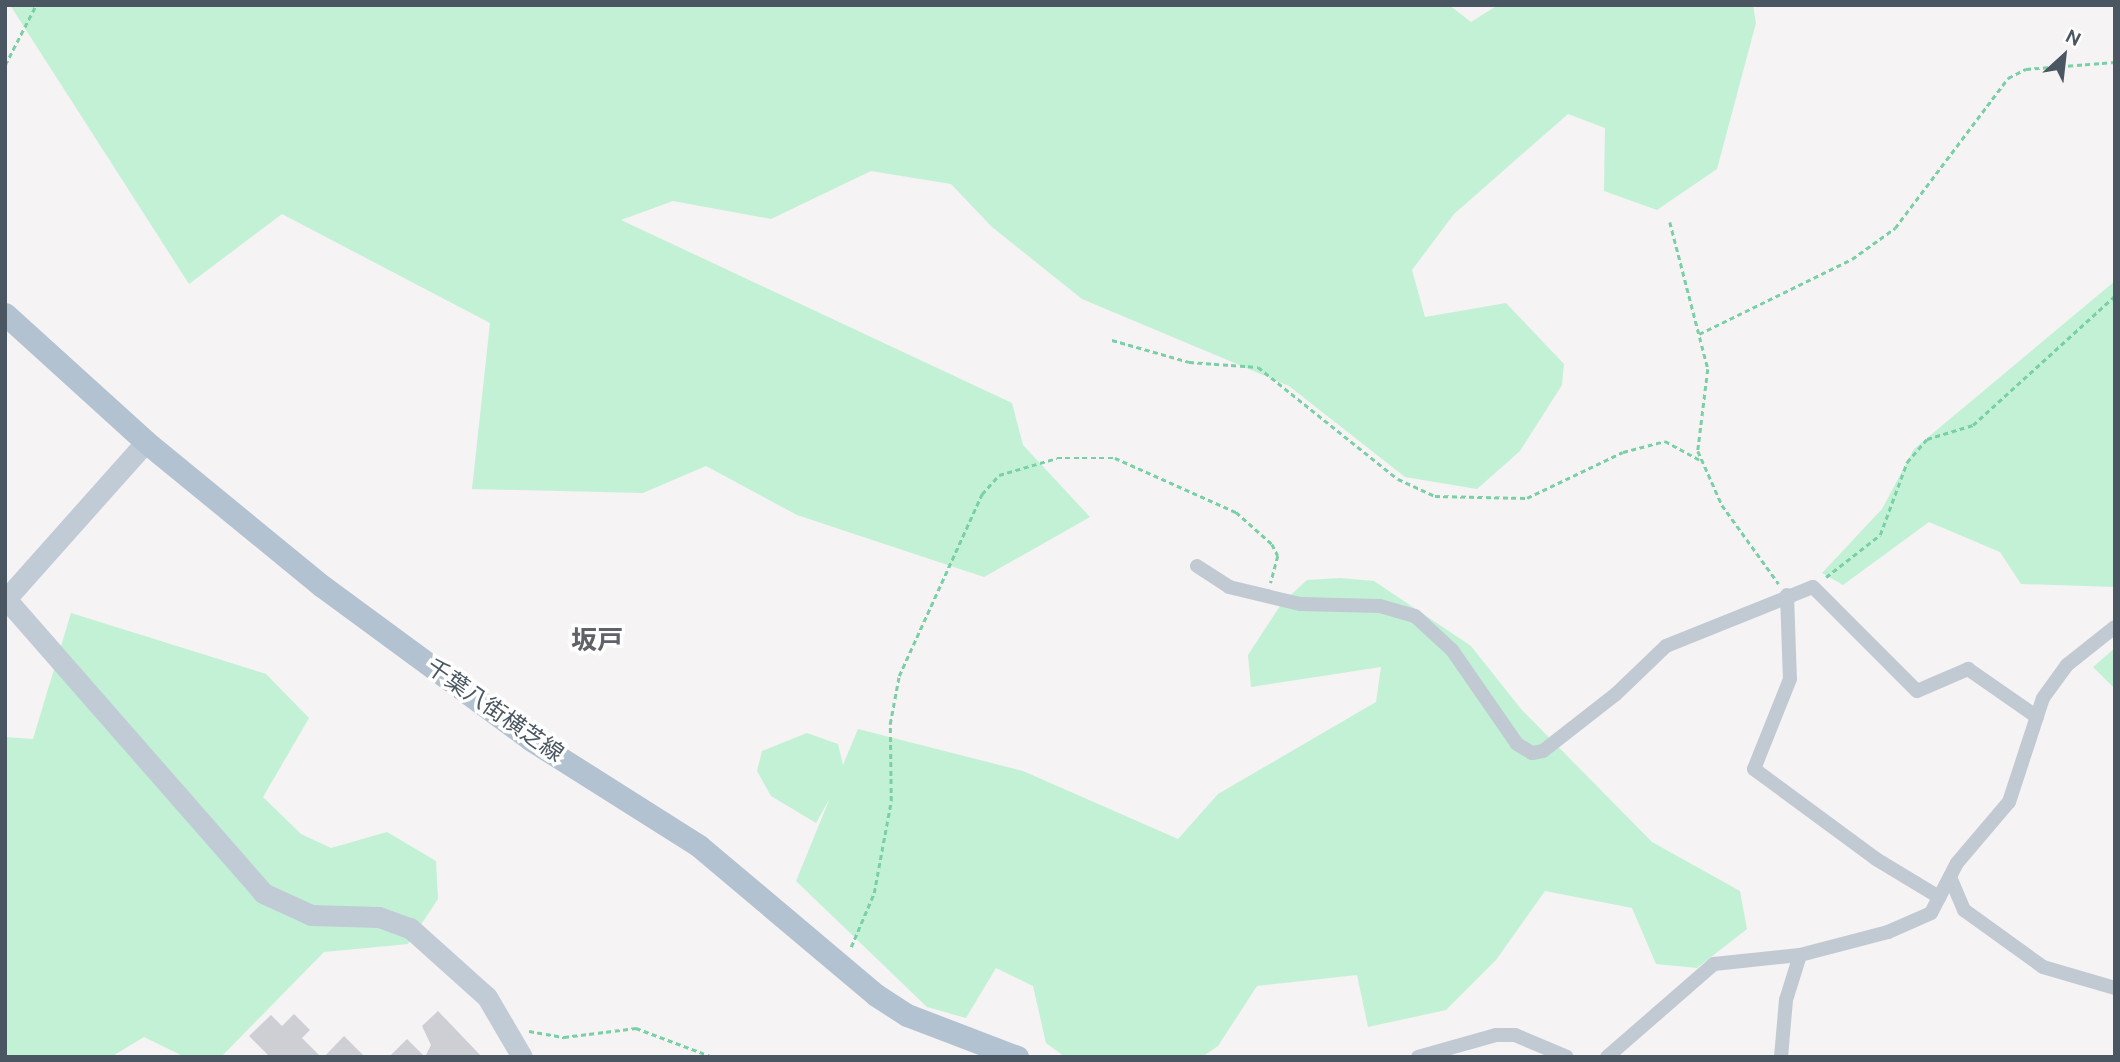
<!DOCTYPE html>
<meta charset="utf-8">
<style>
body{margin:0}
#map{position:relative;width:2120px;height:1062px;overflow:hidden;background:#f5f3f3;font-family:Ubuntu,"Noto Sans JP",sans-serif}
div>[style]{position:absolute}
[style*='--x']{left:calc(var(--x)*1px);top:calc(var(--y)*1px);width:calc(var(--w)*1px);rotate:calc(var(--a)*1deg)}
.green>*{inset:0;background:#c3f1d5}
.building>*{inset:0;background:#cdcfd5}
.path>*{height:2.5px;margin-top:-1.25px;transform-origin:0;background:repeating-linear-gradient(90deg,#7ad0a6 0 5px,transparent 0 8.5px)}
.street>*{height:14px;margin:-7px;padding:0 7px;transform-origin:7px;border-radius:7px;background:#c1cad2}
.secondary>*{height:21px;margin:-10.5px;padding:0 10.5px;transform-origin:10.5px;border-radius:10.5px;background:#c1cbd6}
.primary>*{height:23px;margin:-11.5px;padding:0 11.5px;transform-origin:11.5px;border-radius:11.5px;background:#b3c2d1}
span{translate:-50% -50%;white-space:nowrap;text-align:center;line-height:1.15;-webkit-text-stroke:7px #fff;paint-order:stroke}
.street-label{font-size:23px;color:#4a5661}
.quarter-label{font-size:26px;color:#5f6368;font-weight:700}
.frame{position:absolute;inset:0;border:7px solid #4a5661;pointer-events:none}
.north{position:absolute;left:2029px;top:21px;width:70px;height:70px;-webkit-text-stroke:5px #fff;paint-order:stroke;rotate:27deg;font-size:19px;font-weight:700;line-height:28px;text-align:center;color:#4a5661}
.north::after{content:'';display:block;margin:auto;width:24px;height:32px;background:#4a5661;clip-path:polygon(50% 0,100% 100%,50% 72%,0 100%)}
</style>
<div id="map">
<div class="green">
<div style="clip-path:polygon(10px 5px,1449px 5px,1471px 22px,1498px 5px,1753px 5px,1756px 23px,1717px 169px,1657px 210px,1604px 191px,1605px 128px,1568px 114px,1454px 214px,1412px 270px,1425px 317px,1506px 303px,1564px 364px,1562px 385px,1520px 451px,1477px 489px,1405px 477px,1289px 386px,1082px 299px,992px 227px,951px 184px,871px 171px,771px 219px,673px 201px,621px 220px,1012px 403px,1023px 445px,1090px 517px,984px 577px,797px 515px,706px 466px,643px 493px,472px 489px,490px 323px,282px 214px,189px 284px)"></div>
<div style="clip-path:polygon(2115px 281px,2115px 587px,2021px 584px,2000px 552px,1929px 522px,1843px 585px,1822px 573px,1882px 509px,1914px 449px)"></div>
<div style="clip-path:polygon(1340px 578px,1374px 581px,1471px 646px,1521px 709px,1652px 842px,1740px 891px,1747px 929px,1697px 968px,1656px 964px,1632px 908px,1545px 891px,1496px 960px,1446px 1010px,1368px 1027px,1357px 975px,1257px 986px,1218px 1046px,1202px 1057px,1065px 1057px,1046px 1043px,1033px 986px,996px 968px,966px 1018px,927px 1007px,796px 881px,830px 798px,816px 823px,771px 796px,757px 771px,762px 751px,807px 733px,838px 744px,843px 765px,858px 729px,1023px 771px,1178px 839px,1218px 794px,1376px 702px,1381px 667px,1251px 687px,1248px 655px,1282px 603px,1307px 580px)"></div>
<div style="clip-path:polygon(71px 613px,266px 674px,309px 718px,263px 797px,301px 834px,331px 848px,387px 832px,436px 861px,438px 899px,408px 944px,324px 952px,221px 1057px,185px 1057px,144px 1037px,111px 1057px,5px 1057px,5px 737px,33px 739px)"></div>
<div style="clip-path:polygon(2115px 648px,2115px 689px,2093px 667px)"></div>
</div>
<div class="building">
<div style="clip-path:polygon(438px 1011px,482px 1057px,425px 1057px,431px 1045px,422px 1026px)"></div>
<div style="clip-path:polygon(294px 1014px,310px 1030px,302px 1038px,321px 1057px,270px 1057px,249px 1036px,271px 1015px,282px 1026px)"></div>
<div style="clip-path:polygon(344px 1036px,365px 1057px,324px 1057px)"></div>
<div style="clip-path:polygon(407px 1039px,425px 1057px,389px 1057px)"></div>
</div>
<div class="path">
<div style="--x:5;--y:65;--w:68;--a:-62.7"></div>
<div style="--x:1670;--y:222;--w:152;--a:75.5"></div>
<div style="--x:1708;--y:369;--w:83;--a:97"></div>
<div style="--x:1698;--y:451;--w:59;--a:66"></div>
<div style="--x:1722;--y:505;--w:97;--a:54.2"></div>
<div style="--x:1699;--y:334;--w:170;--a:-26.1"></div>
<div style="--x:1852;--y:259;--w:53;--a:-35.8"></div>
<div style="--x:1895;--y:228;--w:188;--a:-53"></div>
<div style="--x:2008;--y:78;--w:20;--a:-27"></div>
<div style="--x:2026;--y:69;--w:89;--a:-4.5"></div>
<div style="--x:1112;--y:340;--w:80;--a:15.9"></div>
<div style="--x:1189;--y:362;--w:69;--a:4.1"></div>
<div style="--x:1258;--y:367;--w:179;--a:38.7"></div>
<div style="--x:1398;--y:479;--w:41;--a:24.7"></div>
<div style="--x:1435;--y:496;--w:92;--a:1.2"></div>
<div style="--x:1527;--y:498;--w:106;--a:-25.6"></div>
<div style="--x:1623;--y:452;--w:43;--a:-14.7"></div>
<div style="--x:1665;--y:441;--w:42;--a:28.4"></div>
<div style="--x:1826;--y:577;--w:68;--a:-37.9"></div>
<div style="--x:1880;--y:535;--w:78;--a:-69.7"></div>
<div style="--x:1907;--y:462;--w:30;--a:-49"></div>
<div style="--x:1927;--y:439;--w:48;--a:-16.9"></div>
<div style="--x:1973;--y:425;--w:192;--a:-42.3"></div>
<div style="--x:851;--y:947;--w:59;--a:-66.9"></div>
<div style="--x:874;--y:893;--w:94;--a:-79.5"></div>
<div style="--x:891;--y:801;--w:77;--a:-90.7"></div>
<div style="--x:890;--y:724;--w:49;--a:-79.4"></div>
<div style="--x:899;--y:676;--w:200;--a:-65.5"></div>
<div style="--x:982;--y:494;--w:25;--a:-48"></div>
<div style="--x:999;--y:475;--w:60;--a:-16.3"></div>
<div style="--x:1057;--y:458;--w:58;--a:0"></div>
<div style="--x:1115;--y:458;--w:133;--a:24.1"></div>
<div style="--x:1236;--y:512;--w:48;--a:41.6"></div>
<div style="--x:1272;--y:544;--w:13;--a:63"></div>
<div style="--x:1278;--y:556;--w:28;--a:105"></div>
<div style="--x:529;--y:1031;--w:36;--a:10"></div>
<div style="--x:564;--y:1037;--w:73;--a:-7.1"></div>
<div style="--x:636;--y:1028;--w:82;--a:20.6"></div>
</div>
<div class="street">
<div style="--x:1197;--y:566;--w:38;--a:33"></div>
<div style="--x:1229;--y:587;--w:73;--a:13.5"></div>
<div style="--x:1300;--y:604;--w:80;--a:1.4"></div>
<div style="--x:1380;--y:606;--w:36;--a:16"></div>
<div style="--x:1415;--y:616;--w:50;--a:42.6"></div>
<div style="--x:1452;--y:650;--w:114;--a:55.3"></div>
<div style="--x:1517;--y:744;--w:17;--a:31"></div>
<div style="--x:1532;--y:753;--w:11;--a:-10"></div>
<div style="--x:1543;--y:751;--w:93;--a:-38"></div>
<div style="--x:1616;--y:694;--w:69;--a:-43.8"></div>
<div style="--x:1666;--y:646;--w:158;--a:-21.9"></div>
<div style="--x:1813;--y:587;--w:147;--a:45"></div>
<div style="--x:1917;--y:691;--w:56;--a:-23.3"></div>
<div style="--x:1968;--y:669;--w:84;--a:34.8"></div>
<div style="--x:1787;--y:595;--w:84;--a:88"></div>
<div style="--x:1790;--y:679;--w:97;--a:111.8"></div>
<div style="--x:1754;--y:769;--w:152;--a:36.4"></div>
<div style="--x:1876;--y:859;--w:74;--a:31.1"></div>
<div style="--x:1950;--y:877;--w:36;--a:67"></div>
<div style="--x:1964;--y:910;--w:97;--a:35.8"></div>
<div style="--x:2043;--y:967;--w:75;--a:16.3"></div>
<div style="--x:1418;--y:1057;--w:81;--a:-15.8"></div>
<div style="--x:1496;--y:1035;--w:19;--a:0"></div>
<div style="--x:1515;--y:1035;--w:56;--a:22.9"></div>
<div style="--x:1607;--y:1057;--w:142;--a:-41"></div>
<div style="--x:1714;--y:964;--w:86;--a:-6"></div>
<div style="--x:1781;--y:1057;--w:57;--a:-85"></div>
<div style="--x:1786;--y:1000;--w:47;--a:-72.7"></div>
<div style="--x:1800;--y:955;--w:91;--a:-14.6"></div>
<div style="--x:1888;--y:932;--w:47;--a:-23.8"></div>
<div style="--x:1931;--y:913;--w:56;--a:-62.5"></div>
<div style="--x:1957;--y:863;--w:80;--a:-49.6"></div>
<div style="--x:2009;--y:802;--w:109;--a:-71.9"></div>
<div style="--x:2043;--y:698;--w:41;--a:-54"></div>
<div style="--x:2067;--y:665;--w:61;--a:-38.4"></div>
</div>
<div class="secondary">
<div style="--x:6;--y:599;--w:390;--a:48.8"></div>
<div style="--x:263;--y:893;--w:53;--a:24.6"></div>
<div style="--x:311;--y:915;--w:68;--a:1.7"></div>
<div style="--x:379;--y:917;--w:33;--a:20"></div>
<div style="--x:410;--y:928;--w:103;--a:41.9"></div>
<div style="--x:487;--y:997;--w:69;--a:59.7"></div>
<div style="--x:5;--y:600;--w:212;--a:-48.3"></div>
</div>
<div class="primary">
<div style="--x:5;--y:314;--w:190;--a:42.2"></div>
<div style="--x:146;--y:442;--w:227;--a:39.3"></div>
<div style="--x:322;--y:586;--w:258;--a:36.3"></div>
<div style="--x:530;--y:739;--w:200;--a:32.3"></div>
<div style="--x:699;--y:846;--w:231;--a:40.1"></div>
<div style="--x:876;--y:995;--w:37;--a:33"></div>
<div style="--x:907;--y:1015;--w:118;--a:20.9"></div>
</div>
<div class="street-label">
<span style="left:495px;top:710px;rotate:35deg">千葉八街横芝線</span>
</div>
<div class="quarter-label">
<span style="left:597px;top:640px">坂戸</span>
</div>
<div class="frame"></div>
<div class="north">N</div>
</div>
